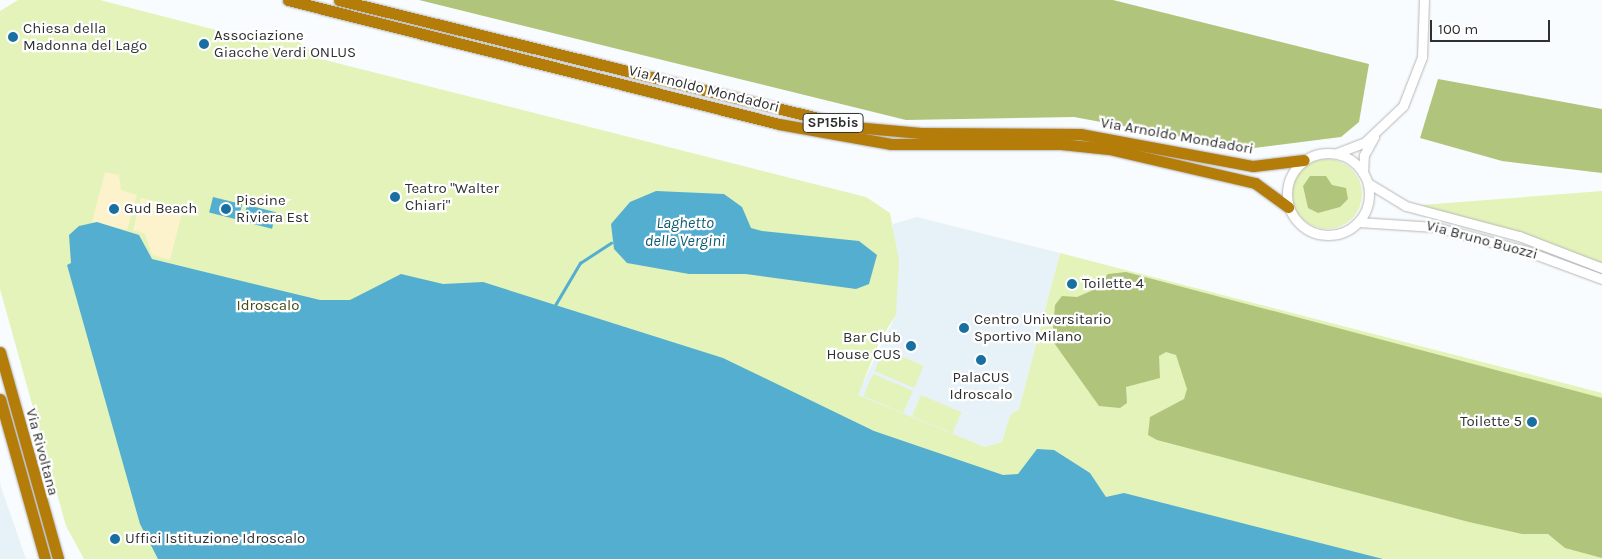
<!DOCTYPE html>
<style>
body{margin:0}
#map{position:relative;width:1602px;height:559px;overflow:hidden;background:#f9fcfe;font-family:Karla,sans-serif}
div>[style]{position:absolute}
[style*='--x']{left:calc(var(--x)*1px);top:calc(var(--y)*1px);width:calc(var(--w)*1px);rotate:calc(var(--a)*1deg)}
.built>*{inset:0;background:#e7f1f8}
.green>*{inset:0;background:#e3f3b9;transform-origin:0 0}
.round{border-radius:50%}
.forest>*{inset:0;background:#b1c47b}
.sand>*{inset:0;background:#fcf2cc}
.water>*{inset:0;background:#53aed0;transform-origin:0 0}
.stream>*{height:2.5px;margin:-1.25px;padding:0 1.25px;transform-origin:1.25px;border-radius:1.25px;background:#53aed0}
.roads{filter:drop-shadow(0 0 1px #b5b7b9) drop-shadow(0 0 1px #b5b7b9)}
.secondary>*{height:9px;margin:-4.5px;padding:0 4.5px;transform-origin:4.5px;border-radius:4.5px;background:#fff}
.secondary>.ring{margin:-4.5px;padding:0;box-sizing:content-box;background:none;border:9px solid #fff;border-radius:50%}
.highway>*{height:11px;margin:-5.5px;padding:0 5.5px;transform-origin:5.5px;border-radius:5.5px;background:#b47d0a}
.dots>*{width:14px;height:14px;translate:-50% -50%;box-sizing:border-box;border:2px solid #fff;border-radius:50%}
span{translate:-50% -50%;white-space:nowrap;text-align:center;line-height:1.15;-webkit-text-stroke:4.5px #fff;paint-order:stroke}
.shield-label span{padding:1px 4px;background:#fff;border:1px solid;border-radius:4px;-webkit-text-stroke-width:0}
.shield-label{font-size:14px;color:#2f3031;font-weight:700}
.poi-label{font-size:15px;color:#2f3031}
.left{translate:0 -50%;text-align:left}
.right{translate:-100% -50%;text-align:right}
.street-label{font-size:15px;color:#2f3031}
.park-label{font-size:15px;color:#404c16}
.water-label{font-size:16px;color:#0e5a71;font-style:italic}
.scale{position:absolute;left:1430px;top:20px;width:120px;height:22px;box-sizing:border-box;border:2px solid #2f3031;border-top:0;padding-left:6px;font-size:15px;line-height:18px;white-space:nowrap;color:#2f3031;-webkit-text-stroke:4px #fff;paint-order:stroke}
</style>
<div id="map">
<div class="built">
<div style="clip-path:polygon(917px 217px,1060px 253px,1019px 409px,1010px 415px,1002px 442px,996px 446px,985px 447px,857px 395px,896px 315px,893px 224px)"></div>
<div style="clip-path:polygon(0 482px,1px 487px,26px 559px,0 559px)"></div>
</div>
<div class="green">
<div style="clip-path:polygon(18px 0,100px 0,239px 36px,274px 32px,295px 39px,321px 59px,866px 197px,890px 213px,899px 261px,896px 315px,880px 340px,858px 395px,985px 447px,1002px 442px,1010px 415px,1019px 409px,1060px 253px,1602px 393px,1602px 559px,84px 559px,66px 526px,0 289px,0 11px)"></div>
<div class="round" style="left:1292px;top:159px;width:70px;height:70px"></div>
<div style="clip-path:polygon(1602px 191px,1602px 263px,1421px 205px)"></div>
<div style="left:884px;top:349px;width:43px;height:24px;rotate:23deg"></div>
<div style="left:873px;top:374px;width:43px;height:24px;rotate:23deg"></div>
<div style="left:921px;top:395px;width:44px;height:23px;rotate:23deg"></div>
</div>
<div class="forest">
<div style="clip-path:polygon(419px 0,1113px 0,1369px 64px,1359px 122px,1341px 137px,1246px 149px,1074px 117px,906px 120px)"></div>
<div style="clip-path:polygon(1438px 79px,1602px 109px,1602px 173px,1502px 161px,1420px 138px)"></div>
<div style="clip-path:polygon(1310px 176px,1326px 176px,1332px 185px,1346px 188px,1348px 199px,1340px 207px,1318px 213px,1308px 208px,1303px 186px)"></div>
<div style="clip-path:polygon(1126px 272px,1602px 398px,1602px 558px,1565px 548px,1548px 534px,1522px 534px,1469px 522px,1157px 440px,1148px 435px,1150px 417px,1184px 399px,1187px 389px,1176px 355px,1166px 352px,1159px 356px,1160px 378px,1126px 387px,1127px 403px,1120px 408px,1099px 406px,1052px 340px,1055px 305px,1062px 296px,1077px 297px,1091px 291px,1108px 274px)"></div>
</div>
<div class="sand">
<div style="clip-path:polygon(105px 172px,119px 175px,121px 190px,137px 195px,127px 230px,92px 222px)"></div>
<div style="clip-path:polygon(141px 198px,178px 208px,182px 213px,170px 260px,152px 255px,145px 234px,133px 230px)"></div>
</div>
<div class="water">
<div style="clip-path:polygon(656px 191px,724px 194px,742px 207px,751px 228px,762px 231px,859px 241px,877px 255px,869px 284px,856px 289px,746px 274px,689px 274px,627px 263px,614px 249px,611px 224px,630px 202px)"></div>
<div style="left:213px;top:197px;width:30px;height:16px;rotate:14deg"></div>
<div style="left:247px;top:205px;width:30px;height:17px;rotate:14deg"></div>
<div style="clip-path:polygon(97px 222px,139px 235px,152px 259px,320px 300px,350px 300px,401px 274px,443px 284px,483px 282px,723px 358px,874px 431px,1003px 475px,1018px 474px,1037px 449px,1054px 450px,1090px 473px,1106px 497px,1124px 493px,1383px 559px,158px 559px,140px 524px,67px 265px,71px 263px,69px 235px,79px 226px)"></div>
</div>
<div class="stream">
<div style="--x:554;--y:307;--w:51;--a:-59.4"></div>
<div style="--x:580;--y:263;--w:37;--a:-33"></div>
</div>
<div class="roads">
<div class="secondary">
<div class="ring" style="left:1287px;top:153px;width:73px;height:73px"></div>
<div style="--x:1337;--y:153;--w:30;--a:-21"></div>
<div style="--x:1365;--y:142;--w:52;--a:-43.5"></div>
<div style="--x:1403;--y:106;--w:53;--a:-68.8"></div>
<div style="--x:1422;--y:57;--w:57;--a:-88"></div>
<div style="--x:1363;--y:173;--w:18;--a:-87"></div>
<div style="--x:1364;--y:155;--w:21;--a:-61"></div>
<div style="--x:1368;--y:183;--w:44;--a:31.2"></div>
<div style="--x:1406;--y:206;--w:117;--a:14.9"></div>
<div style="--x:1519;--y:236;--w:89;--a:21.1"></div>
<div style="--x:1358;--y:222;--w:77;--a:3.7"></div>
<div style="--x:1435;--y:227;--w:97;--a:14.9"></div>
<div style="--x:1529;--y:252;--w:78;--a:20.3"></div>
</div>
<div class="highway">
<div style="--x:288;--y:0;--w:506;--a:14.17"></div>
<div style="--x:779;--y:124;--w:114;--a:10.1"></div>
<div style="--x:891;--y:144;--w:170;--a:0"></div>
<div style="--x:1061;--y:144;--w:48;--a:5.9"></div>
<div style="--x:1109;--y:149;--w:150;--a:13.1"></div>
<div style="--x:1255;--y:183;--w:41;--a:36"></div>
<div style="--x:339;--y:0;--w:530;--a:13.85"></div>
<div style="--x:854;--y:127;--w:67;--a:5.1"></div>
<div style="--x:921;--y:133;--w:159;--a:0.4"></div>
<div style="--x:1080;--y:134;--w:176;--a:10.5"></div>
<div style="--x:1253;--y:166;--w:51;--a:-6.7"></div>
<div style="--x:0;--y:352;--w:215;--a:74.3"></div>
<div style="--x:0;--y:399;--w:166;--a:74.3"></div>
</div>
</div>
<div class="dots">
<div style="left:13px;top:37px;background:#1970a0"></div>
<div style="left:204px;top:44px;background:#1970a0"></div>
<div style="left:395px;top:197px;background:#1970a0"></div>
<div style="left:114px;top:209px;background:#1970a0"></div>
<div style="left:226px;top:209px;background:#1970a0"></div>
<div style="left:1072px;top:284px;background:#1970a0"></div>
<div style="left:964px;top:328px;background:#1970a0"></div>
<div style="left:911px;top:346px;background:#1970a0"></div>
<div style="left:981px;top:360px;background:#1970a0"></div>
<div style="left:1532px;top:422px;background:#1970a0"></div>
<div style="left:115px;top:539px;background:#1970a0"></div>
</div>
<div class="shield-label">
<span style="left:833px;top:123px">SP15bis</span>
</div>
<div class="poi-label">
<span class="left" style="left:23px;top:37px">Chiesa della<br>Madonna del Lago</span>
<span class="left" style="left:214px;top:44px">Associazione<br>Giacche Verdi ONLUS</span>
<span class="left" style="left:405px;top:197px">Teatro "Walter<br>Chiari"</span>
<span class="left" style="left:236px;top:209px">Piscine<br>Riviera Est</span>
<span class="left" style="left:124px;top:209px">Gud Beach</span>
<span class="left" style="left:1082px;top:284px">Toilette 4</span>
<span class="left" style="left:974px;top:328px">Centro Universitario<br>Sportivo Milano</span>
<span class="right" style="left:901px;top:346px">Bar Club<br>House CUS</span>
<span style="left:981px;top:386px">PalaCUS<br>Idroscalo</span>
<span class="right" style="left:1522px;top:422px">Toilette 5</span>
<span class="left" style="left:125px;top:539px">Uffici Istituzione Idroscalo</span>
</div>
<div class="street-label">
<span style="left:704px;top:89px;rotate:14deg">Via Arnoldo Mondadori</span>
<span style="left:1177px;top:136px;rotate:10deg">Via Arnoldo Mondadori</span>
<span style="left:1482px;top:240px;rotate:15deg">Via Bruno Buozzi</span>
<span style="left:42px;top:452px;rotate:75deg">Via Rivoltana</span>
</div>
<div class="park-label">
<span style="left:268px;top:306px">Idroscalo</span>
</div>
<div class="water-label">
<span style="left:685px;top:232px">Laghetto<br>delle Vergini</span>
</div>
<div class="scale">100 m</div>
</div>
